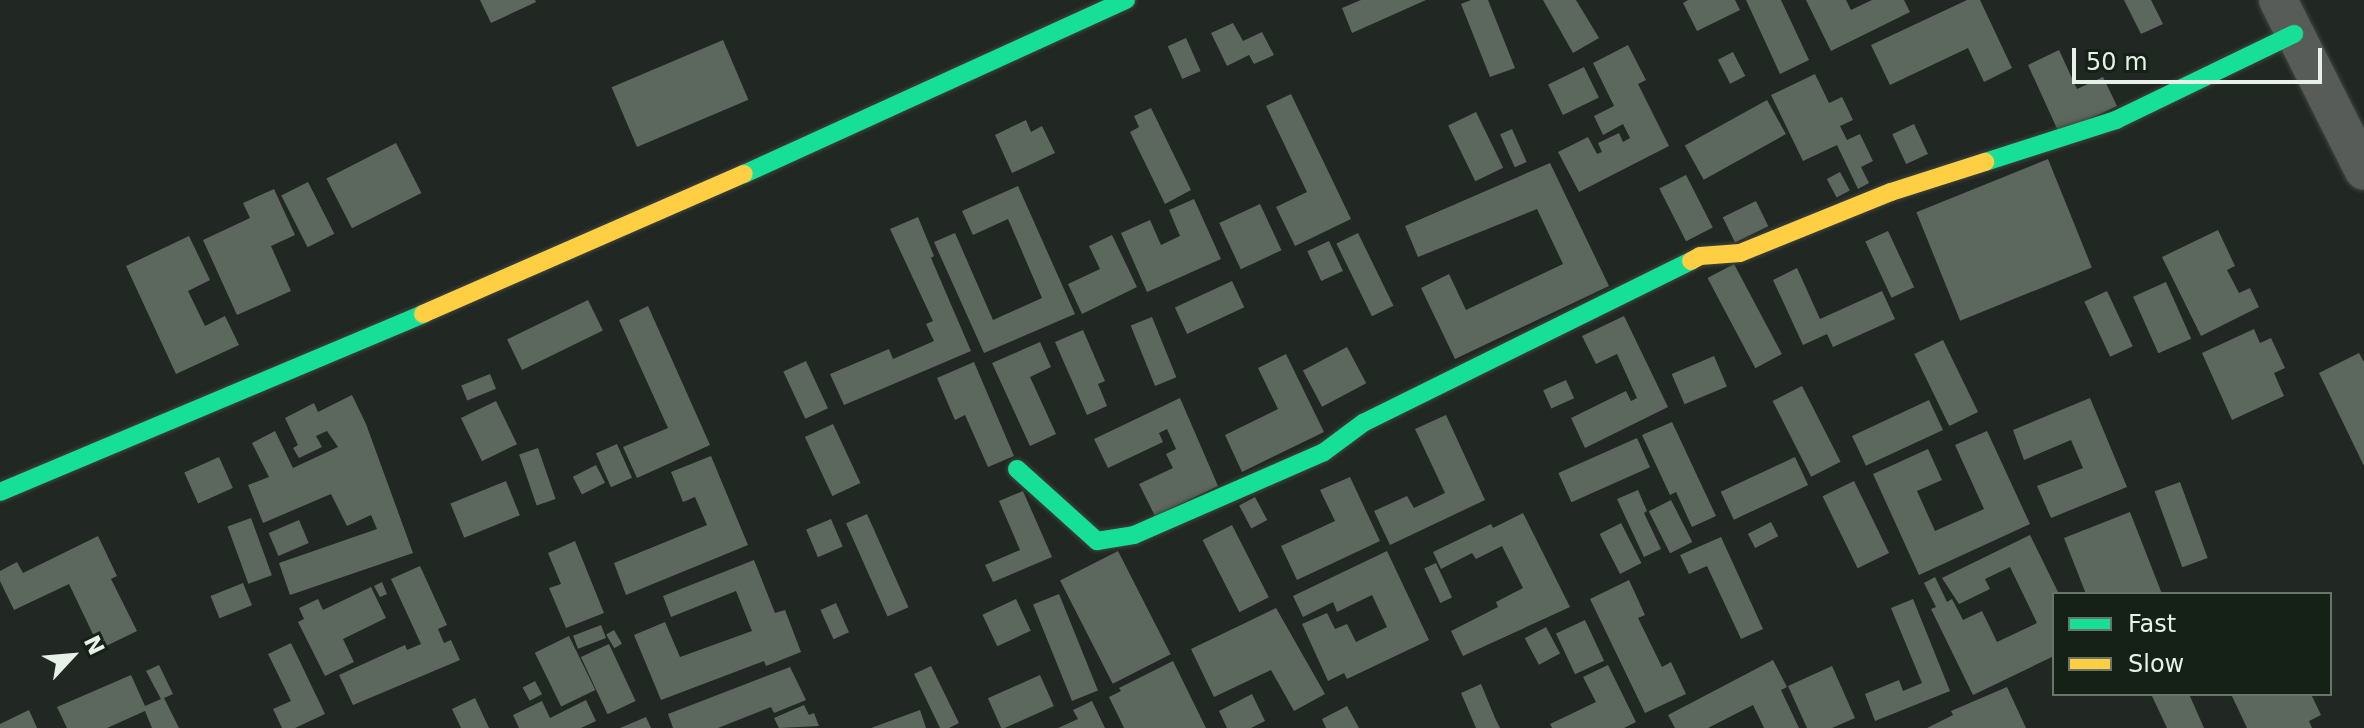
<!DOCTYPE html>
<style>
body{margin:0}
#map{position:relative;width:2364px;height:728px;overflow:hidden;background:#212722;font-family:"DejaVu Sans",sans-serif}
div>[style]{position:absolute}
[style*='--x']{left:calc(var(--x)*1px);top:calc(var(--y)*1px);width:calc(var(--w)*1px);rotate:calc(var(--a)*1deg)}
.building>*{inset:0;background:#5c685e;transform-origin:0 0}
.roads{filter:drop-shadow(0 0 2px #3f4540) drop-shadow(0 0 2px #3f4540)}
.street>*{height:38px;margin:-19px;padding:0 19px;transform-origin:19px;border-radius:19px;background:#575c58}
.fast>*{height:18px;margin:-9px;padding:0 9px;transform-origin:9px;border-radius:9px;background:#16e098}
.slow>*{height:18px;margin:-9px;padding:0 9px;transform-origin:9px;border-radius:9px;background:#ffcf43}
span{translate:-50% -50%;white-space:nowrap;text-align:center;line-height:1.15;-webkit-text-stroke:8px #152116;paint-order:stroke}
.legend{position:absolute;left:2052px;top:592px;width:280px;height:104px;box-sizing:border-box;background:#152116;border:2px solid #69746a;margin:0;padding:10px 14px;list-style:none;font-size:24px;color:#e8f1e9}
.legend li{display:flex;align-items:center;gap:16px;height:40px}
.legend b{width:40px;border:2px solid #69746a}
.north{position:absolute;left:32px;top:616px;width:80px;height:80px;-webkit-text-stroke:6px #152116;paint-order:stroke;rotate:64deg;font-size:22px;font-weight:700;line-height:32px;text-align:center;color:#e8f1e9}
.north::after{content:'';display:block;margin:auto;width:28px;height:36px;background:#e8f1e9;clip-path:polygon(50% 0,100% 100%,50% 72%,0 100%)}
.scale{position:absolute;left:2072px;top:48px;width:250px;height:36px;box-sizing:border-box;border:4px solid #e8f1e9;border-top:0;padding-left:10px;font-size:24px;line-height:28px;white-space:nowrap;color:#e8f1e9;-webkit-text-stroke:6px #152116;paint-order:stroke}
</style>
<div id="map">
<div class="building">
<div style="clip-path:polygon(480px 0,535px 0,536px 2px,491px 23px)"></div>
<div style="clip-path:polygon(1361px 0,1426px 0,1352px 33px,1342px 8px)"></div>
<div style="clip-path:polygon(1471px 0,1488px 0,1515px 68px,1490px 77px,1461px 4px)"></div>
<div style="clip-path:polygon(1543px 0,1576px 0,1599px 38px,1573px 53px)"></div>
<div style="clip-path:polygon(1688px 0,1735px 0,1740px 10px,1697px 31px,1683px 3px)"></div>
<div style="clip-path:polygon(1746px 0,1781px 0,1809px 60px,1780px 74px)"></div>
<div style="clip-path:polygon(1806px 0,1846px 0,1851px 10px,1872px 0,1904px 0,1910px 12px,1831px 51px)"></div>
<div style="clip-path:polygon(1967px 0,1980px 0,2012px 68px,1984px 82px,1968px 48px,1890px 85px,1871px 45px)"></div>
<div style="clip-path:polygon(2124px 0,2151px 0,2163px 24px,2141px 34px)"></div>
<div style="clip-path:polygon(1233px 23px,1243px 41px,1262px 32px,1274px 55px,1254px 64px,1249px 55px,1227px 66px,1211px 33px)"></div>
<div style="left:1186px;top:38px;width:36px;height:20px;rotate:66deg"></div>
<div style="left:723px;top:40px;width:65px;height:121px;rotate:67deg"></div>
<div style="clip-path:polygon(1628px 45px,1646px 80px,1638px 84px,1669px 146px,1579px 192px,1558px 152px,1588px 137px,1597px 154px,1602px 152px,1598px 143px,1619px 133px,1623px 142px,1630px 138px,1623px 124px,1603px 135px,1594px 116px,1614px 106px,1593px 63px)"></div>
<div style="clip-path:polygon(2059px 50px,2077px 89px,2103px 77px,2117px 106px,2059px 133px,2028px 65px)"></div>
<div style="left:1733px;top:52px;width:27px;height:17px;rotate:63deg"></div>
<div style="left:1584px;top:67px;width:34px;height:40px;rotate:64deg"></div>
<div style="clip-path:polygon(1815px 74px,1829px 103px,1842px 97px,1853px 120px,1840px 126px,1847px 140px,1860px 134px,1873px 161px,1861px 167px,1869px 183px,1858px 189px,1837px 145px,1803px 161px,1771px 95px)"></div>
<div style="clip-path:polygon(1291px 94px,1351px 219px,1295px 246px,1276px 207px,1307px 192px,1266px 106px)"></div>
<div style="left:1767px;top:100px;width:39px;height:94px;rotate:61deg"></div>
<div style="clip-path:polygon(1151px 108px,1191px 190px,1165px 204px,1130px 132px,1139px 127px,1134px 116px)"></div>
<div style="left:1476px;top:112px;width:62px;height:31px;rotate:64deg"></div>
<div style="clip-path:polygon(1026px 120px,1031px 132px,1042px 126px,1055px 153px,1012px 173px,995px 135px)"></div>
<div style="left:1914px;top:124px;width:33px;height:24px;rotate:65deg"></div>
<div style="left:1512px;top:129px;width:36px;height:13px;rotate:66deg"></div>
<div style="left:396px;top:143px;width:56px;height:78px;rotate:63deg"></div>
<div style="left:2048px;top:159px;width:117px;height:142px;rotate:68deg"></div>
<div style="clip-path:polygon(1550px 163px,1609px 286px,1455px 359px,1421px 288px,1449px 274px,1466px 310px,1563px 264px,1537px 209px,1418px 257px,1405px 226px)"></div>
<div style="left:1840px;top:172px;width:21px;height:15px;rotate:62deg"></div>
<div style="left:1686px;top:175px;width:59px;height:30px;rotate:63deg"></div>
<div style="left:308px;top:182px;width:58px;height:30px;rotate:63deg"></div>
<div style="clip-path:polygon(1018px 186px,1075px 314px,984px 353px,934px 242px,955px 233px,993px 320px,1042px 298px,1008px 219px,973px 235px,962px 211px)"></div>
<div style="clip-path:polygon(274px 189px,295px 235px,271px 246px,291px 291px,237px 315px,203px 240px,250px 218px,243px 203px)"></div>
<div style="clip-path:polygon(1194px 199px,1221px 259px,1147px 292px,1121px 233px,1150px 220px,1161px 245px,1180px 236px,1169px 210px)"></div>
<div style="left:1756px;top:201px;width:28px;height:37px;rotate:64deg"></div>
<div style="left:1260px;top:204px;width:51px;height:45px;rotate:65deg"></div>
<div style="clip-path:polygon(918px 217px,934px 256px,931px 258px,971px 351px,844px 405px,830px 374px,889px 349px,893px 359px,934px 341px,926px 324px,933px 321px,890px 229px)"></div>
<div style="clip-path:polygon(2218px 230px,2235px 266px,2227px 270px,2239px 293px,2250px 288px,2259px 307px,2201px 336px,2162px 257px)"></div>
<div style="left:1888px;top:231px;width:62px;height:25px;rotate:65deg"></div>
<div style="left:1358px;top:233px;width:81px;height:24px;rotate:64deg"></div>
<div style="clip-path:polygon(1112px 235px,1137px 287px,1082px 314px,1068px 284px,1100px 269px,1089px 246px)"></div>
<div style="clip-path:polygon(189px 236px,210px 280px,188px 291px,205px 326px,225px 316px,239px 345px,176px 374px,126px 266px)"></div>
<div style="left:1329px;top:241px;width:33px;height:24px;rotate:65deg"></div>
<div style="left:1734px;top:264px;width:102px;height:30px;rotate:62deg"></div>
<div style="clip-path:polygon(1797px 268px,1820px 319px,1882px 291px,1895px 319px,1833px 347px,1827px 334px,1803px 345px,1773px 280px)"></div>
<div style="left:1232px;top:281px;width:29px;height:63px;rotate:65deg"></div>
<div style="left:2166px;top:282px;width:62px;height:36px;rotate:66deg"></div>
<div style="left:2107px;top:291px;width:61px;height:25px;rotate:65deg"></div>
<div style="left:588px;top:300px;width:34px;height:90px;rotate:64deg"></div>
<div style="clip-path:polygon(648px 306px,710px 445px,637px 478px,623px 447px,668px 428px,619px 320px)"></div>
<div style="clip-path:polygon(1624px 316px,1668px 407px,1585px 448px,1571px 418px,1626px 391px,1631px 401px,1637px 398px,1617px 354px,1596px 364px,1582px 336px)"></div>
<div style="left:1152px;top:317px;width:65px;height:23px;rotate:68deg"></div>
<div style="clip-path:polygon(2254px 329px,2260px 343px,2271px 338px,2285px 368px,2274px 373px,2284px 396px,2232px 420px,2202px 353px)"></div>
<div style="clip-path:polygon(1083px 330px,1105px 381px,1098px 384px,1107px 406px,1087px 415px,1055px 342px)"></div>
<div style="left:1943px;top:340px;width:80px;height:32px;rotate:64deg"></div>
<div style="clip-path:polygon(1040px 342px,1051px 367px,1030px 377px,1056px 434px,1030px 446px,992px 363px)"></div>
<div style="left:1347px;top:347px;width:41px;height:50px;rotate:62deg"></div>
<div style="clip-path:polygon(2359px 353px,2364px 362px,2364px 466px,2319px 373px)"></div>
<div style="clip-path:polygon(1286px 354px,1324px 432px,1242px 472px,1225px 435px,1278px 409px,1258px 368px)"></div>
<div style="left:1714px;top:356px;width:33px;height:46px;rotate:67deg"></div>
<div style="left:806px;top:361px;width:52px;height:25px;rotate:65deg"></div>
<div style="clip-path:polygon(974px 362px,1014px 456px,988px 467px,965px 415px,955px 420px,937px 378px)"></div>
<div style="left:490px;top:374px;width:16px;height:31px;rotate:68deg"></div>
<div style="left:1566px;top:380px;width:20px;height:25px;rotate:66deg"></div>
<div style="left:1802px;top:386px;width:85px;height:33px;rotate:63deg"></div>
<div style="clip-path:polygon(352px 395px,366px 424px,413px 553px,290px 595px,279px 563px,377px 529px,371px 515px,347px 526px,331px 494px,263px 523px,248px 485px,269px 477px,252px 443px,275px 431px,293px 468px,338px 447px,327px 431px,316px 436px,322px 447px,299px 458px,293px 448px,298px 445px,285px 418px,314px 403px,318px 412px)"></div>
<div style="clip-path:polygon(1180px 398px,1218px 486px,1155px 516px,1139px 484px,1173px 468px,1166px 454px,1176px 449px,1167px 429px,1159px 433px,1163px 442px,1108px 468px,1094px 439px)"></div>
<div style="clip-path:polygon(2090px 398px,2127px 487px,2051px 518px,2037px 486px,2083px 468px,2071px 440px,2024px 460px,2013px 430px)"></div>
<div style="left:1929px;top:400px;width:33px;height:85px;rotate:65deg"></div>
<div style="left:496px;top:401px;width:48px;height:39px;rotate:64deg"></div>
<div style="clip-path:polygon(1446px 415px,1485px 500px,1390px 545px,1374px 511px,1407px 496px,1414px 508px,1445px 493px,1415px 429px)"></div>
<div style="clip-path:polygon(1672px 422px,1716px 516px,1692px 527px,1676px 492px,1670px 495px,1642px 435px)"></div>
<div style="left:833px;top:424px;width:65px;height:31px;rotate:65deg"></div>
<div style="clip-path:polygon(1987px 431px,2030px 524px,1919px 575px,1873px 474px,1928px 449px,1942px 480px,1917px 491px,1935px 531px,1984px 509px,1955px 445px)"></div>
<div style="left:1637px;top:438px;width:32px;height:86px;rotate:66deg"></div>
<div style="left:617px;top:444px;width:37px;height:23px;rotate:66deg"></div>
<div style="left:538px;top:448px;width:54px;height:20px;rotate:71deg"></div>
<div style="clip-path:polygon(711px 456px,748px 545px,626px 595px,614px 563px,707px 525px,695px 497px,683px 502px,671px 472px)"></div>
<div style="left:219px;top:457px;width:34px;height:38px;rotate:66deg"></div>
<div style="left:1795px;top:457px;width:31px;height:82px;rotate:65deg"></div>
<div style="left:596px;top:465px;width:20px;height:26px;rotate:63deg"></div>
<div style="clip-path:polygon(1350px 477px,1380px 541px,1297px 580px,1281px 546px,1335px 521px,1320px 490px)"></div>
<div style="left:506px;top:481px;width:37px;height:60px;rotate:68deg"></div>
<div style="left:1854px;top:481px;width:80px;height:35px;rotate:64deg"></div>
<div style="left:2180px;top:482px;width:81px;height:27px;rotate:70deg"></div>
<div style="clip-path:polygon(1638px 490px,1647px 511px,1644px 513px,1661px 549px,1644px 557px,1617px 499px)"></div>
<div style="clip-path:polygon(1023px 491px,1052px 557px,993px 582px,985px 565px,1020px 550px,999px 501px)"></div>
<div style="left:1255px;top:497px;width:26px;height:18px;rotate:62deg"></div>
<div style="left:1671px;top:500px;width:47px;height:25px;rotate:63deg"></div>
<div style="clip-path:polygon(2130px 512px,2162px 594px,2086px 594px,2064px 538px)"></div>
<div style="clip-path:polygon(1523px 513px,1570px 607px,1463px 656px,1451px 631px,1498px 607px,1496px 602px,1523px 588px,1502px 546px,1476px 559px,1472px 553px,1441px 569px,1433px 552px,1491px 524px,1493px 528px)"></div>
<div style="left:867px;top:514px;width:102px;height:23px;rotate:66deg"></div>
<div style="left:251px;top:518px;width:61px;height:25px;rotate:70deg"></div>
<div style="left:831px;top:519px;width:30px;height:27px;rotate:67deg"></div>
<div style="left:299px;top:520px;width:25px;height:33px;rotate:67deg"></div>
<div style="left:1771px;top:522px;width:16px;height:26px;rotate:63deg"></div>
<div style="left:1621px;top:523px;width:45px;height:24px;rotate:63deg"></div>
<div style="left:1232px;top:525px;width:81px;height:33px;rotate:63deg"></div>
<div style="clip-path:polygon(2030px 535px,2059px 594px,2054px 594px,2054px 656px,1973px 695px,1931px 609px,1936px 607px,1924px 583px,1935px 577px,1947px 602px,1952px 599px,1963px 620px,1982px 611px,1997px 642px,2037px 623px,2010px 567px,1985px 579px,1990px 589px,1959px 604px,1942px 578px)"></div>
<div style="clip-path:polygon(98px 536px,117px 576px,111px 579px,137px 631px,100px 649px,69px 584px,14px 610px,0 581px,0 571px,17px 562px,23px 573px)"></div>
<div style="clip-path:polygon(1721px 537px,1763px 629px,1741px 639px,1707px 566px,1689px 574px,1680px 555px)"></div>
<div style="clip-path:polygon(575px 541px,604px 613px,566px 628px,549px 588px,561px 584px,548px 553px)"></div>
<div style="left:1118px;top:551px;width:116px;height:65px;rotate:63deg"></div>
<div style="clip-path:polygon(1387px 551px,1429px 640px,1347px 679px,1344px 673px,1328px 681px,1302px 624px,1327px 613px,1335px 629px,1347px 624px,1356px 642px,1387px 627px,1372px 595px,1337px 612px,1333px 602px,1303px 617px,1293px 596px)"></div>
<div style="clip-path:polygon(754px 560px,775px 613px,785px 610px,801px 652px,766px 666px,764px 661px,661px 700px,634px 635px,665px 622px,680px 657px,752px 631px,736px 591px,671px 617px,663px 596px)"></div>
<div style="left:1436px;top:563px;width:38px;height:13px;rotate:65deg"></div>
<div style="clip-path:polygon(420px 566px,447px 625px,438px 629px,444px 643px,451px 640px,460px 660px,353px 705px,339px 675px,405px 645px,407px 650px,421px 644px,391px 579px)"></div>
<div style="clip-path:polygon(1629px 580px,1645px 615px,1638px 618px,1662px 667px,1671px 662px,1686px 694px,1645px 713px,1590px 599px)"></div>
<div style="clip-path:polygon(382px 582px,387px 594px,380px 597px,374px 586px)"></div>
<div style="left:243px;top:583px;width:24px;height:35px;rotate:68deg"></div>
<div style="clip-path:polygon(371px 587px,386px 618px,343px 639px,354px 662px,325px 676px,298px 622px,304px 619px,299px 608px,318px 599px,323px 610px)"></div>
<div style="left:1059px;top:594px;width:104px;height:28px;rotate:68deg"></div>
<div style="left:1016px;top:599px;width:35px;height:37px;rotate:65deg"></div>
<div style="clip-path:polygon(1913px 599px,1950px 691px,1875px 721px,1865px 694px,1899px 680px,1903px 691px,1922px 683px,1891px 608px)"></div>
<div style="left:836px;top:603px;width:32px;height:17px;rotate:66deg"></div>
<div style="clip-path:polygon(1276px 608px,1325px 694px,1294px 711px,1271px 670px,1214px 697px,1191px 649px)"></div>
<div style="left:1585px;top:620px;width:45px;height:32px;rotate:65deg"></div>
<div style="left:601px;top:625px;width:14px;height:30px;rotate:69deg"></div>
<div style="left:1546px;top:627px;width:30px;height:24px;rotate:62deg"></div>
<div style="left:614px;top:630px;width:16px;height:9px;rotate:60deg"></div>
<div style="left:569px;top:636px;width:60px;height:38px;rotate:64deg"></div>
<div style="clip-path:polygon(291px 643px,325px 714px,295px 728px,282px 728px,273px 709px,291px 701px,268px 654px)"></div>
<div style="left:609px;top:644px;width:63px;height:31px;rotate:65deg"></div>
<div style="clip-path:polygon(1773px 660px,1787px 687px,1781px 690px,1799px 728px,1764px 728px,1753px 705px,1708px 728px,1675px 728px,1668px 715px)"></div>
<div style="clip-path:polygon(1173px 661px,1206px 728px,1124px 728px,1109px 697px,1121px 691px,1119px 688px)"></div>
<div style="clip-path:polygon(159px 665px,173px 694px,164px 698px,179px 728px,152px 728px,145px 711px,107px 728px,67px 728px,57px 707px,131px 675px,145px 706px,161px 699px,146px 671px)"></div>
<div style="clip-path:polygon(1608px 665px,1636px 722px,1624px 728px,1552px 728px,1550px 724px,1596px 702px,1583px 677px)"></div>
<div style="clip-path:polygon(931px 666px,959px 723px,949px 728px,940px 728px,914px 674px)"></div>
<div style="clip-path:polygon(1832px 666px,1855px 718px,1832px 728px,1807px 728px,1788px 686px)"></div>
<div style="clip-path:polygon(790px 667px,806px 700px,774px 713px,771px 707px,718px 728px,673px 728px,668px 714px)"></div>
<div style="left:1040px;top:675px;width:34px;height:57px;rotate:66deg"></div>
<div style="left:535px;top:681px;width:15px;height:14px;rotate:62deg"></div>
<div style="clip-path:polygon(1481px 684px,1495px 718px,1500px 728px,1476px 728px,1461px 693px)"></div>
<div style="clip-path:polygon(2007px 687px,2026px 728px,1927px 728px,1953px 715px,1951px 711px)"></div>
<div style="clip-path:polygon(1252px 694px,1265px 721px,1251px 728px,1227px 728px,1219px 711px)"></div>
<div style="clip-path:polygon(2151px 694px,2189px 694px,2204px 728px,2167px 728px)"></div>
<div style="clip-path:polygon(2231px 694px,2311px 694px,2321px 715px,2309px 721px,2312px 728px,2247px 728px)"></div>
<div style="clip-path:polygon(475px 698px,489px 728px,461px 728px,452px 709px)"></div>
<div style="clip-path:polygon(586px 700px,596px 721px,581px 728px,519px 728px,513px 715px,542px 701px,550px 718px)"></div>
<div style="clip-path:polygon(1092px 701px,1105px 728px,1058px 728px,1078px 719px,1073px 710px)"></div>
<div style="clip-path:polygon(804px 705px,809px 715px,814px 713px,819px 726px,779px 728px,774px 718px)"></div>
<div style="clip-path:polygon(1347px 706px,1359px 728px,1326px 728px,1322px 719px)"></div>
<div style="clip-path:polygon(29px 710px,37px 728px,0 728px,0 724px)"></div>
<div style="clip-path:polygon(920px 710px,926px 728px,871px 728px)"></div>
<div style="clip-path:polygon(646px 717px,651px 728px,620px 728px)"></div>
</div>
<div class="roads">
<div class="street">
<div style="--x:2278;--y:0;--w:191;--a:63.3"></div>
</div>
<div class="fast">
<div style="--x:1985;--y:162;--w:138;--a:-17.8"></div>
<div style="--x:2116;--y:120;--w:198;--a:-25.8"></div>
<div style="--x:744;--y:174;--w:420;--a:-24.5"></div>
<div style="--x:1017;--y:469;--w:108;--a:42"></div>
<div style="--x:1097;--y:541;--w:37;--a:-9"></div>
<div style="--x:1134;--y:535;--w:207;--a:-23.6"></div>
<div style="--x:1324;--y:452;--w:49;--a:-36.6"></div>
<div style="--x:1363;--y:423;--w:366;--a:-26.3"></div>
<div style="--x:0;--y:492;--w:459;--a:-22.8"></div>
</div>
<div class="slow">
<div style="--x:1691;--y:261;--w:10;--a:-29"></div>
<div style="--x:1700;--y:256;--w:40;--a:-4.3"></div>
<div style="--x:1740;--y:253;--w:163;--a:-22"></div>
<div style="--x:1891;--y:192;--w:99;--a:-17.7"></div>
<div style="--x:423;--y:314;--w:350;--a:-23.6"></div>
</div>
</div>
<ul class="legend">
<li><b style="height:10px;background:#16e098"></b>Fast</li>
<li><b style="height:10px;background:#ffcf43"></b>Slow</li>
</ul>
<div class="north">N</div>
<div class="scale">50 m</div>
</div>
